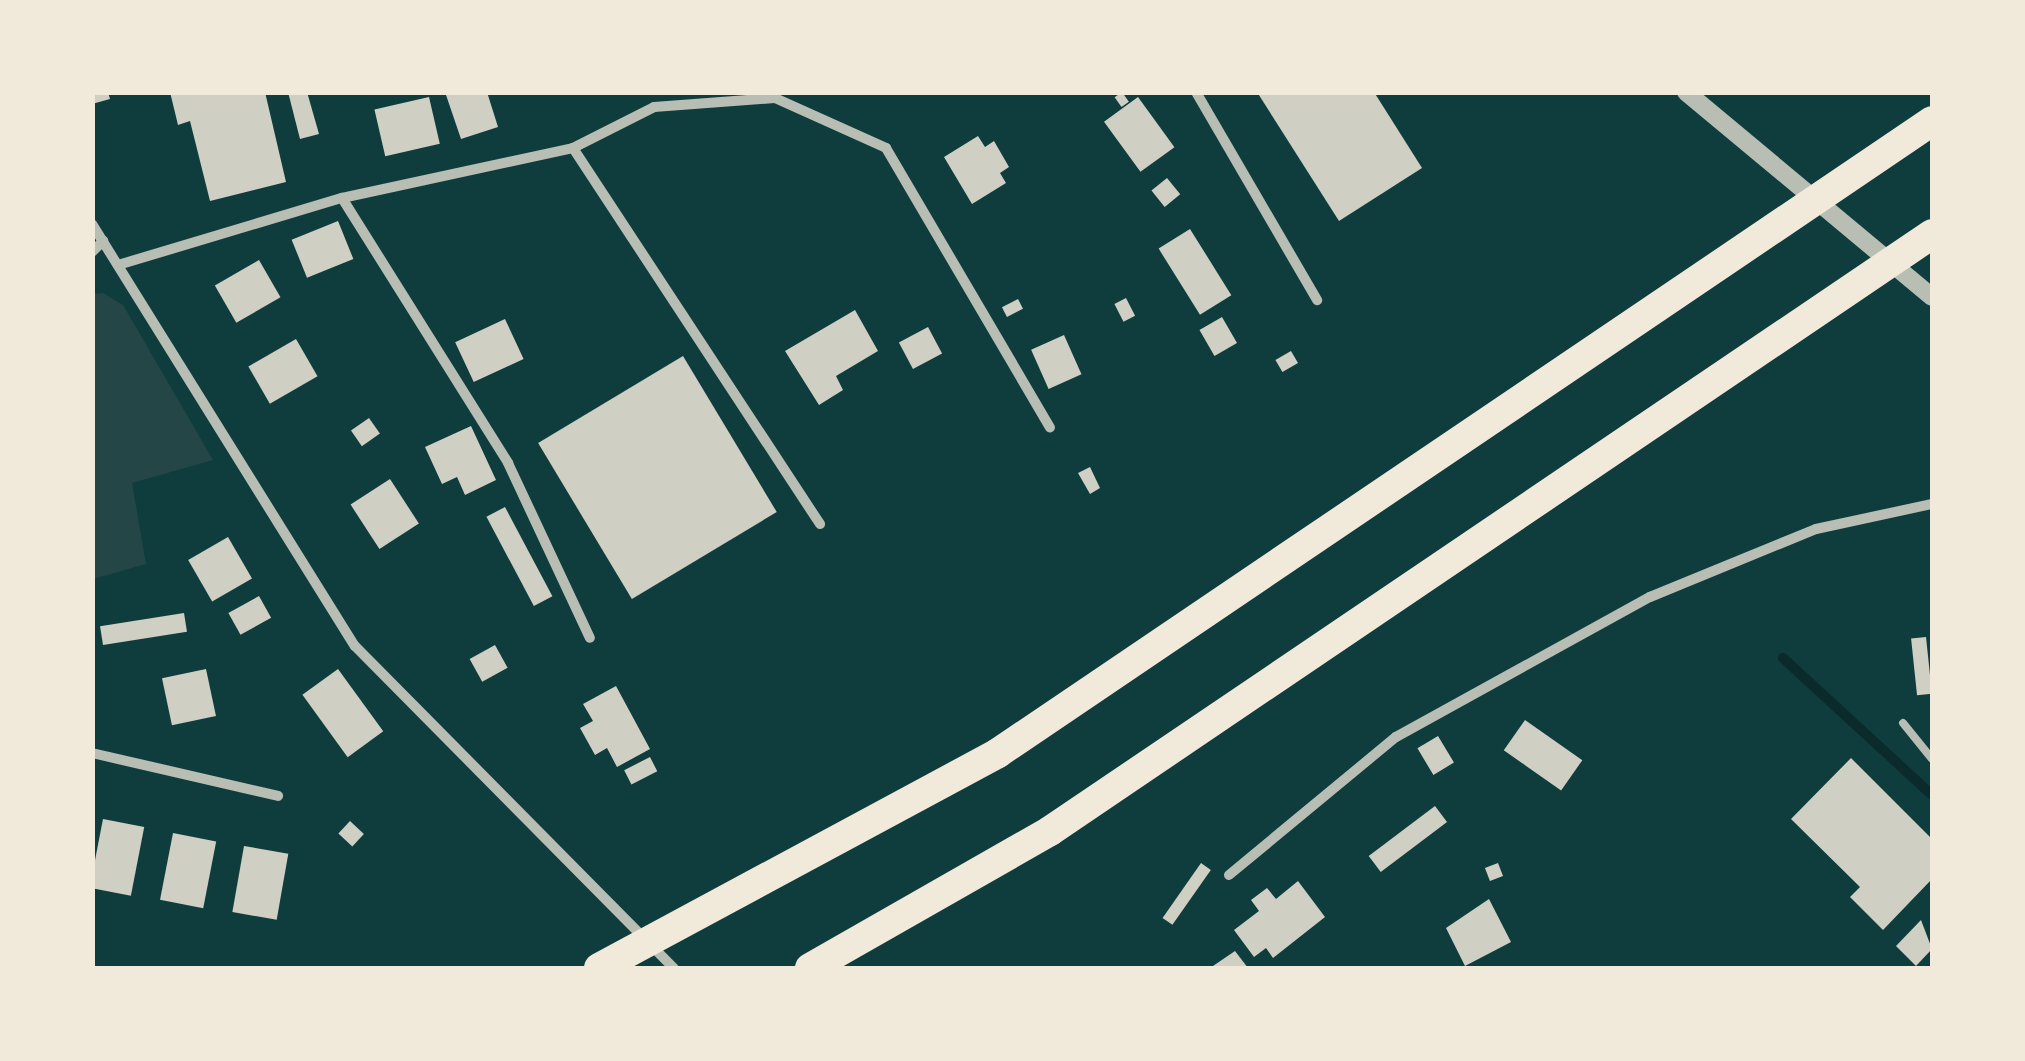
<!DOCTYPE html>
<style>
body{margin:0}
#map{position:relative;width:2025px;height:1061px;overflow:hidden;background:#0f3d3e;font-family:Quicksand,sans-serif}
div>[style]{position:absolute}
[style*='--x']{left:calc(var(--x)*1px);top:calc(var(--y)*1px);width:calc(var(--w)*1px);rotate:calc(var(--a)*1deg)}
.green>*{inset:0;background:#244646}
.stream>*{height:10px;margin:-5px;padding:0 5px;transform-origin:5px;border-radius:5px;background:#0a2a2b}
.building>*{inset:0;background:#cfcfc3;transform-origin:0 0}
.service>*{height:8px;margin:-4px;padding:0 4px;transform-origin:4px;border-radius:4px;background:#b8beb3}
.minor>*{height:10px;margin:-5px;padding:0 5px;transform-origin:5px;border-radius:5px;background:#b8beb3}
.tertiary>*{height:18px;margin:-9px;padding:0 9px;transform-origin:9px;border-radius:9px;background:#b8beb3}
.motorway>*{height:30px;margin:-15px;padding:0 15px;transform-origin:15px;border-radius:15px;background:#f1e9da}
span{translate:-50% -50%;white-space:nowrap;text-align:center;line-height:1.15;-webkit-text-stroke:10px #f1e9da;paint-order:stroke}
.frame{position:absolute;inset:0;border:95px solid #f1e9da;pointer-events:none}
</style>
<div id="map">
<div class="green">
<div style="clip-path:polygon(103px 293px,123px 305px,213px 460px,132px 483px,146px 564px,93px 579px,92px 294px)"></div>
</div>
<div class="stream">
<div style="--x:1783;--y:658;--w:202;--a:42.6"></div>
</div>
<div class="building">
<div style="clip-path:polygon(92px 92px,108px 92px,110px 99px,92px 104px)"></div>
<div style="clip-path:polygon(170px 92px,265px 92px,286px 182px,210px 201px,190px 121px,178px 125px)"></div>
<div style="clip-path:polygon(288px 92px,307px 92px,319px 134px,300px 139px)"></div>
<div style="clip-path:polygon(445px 92px,487px 92px,498px 127px,461px 139px)"></div>
<div style="left:1122px;top:92px;width:12px;height:9px;rotate:55deg"></div>
<div style="clip-path:polygon(1257px 92px,1374px 92px,1422px 168px,1339px 221px)"></div>
<div style="left:429px;top:97px;width:48px;height:56px;rotate:77deg"></div>
<div style="left:1138px;top:97px;width:62px;height:42px;rotate:54deg"></div>
<div style="clip-path:polygon(978px 136px,985px 147px,994px 141px,1009px 167px,1000px 173px,1006px 183px,972px 204px,944px 157px)"></div>
<div style="left:1167px;top:178px;width:21px;height:20px;rotate:51deg"></div>
<div style="left:338px;top:221px;width:41px;height:50px;rotate:68deg"></div>
<div style="left:1190px;top:229px;width:78px;height:37px;rotate:58deg"></div>
<div style="left:259px;top:260px;width:43px;height:51px;rotate:60deg"></div>
<div style="left:1126px;top:298px;width:20px;height:13px;rotate:63deg"></div>
<div style="left:1018px;top:299px;width:11px;height:18px;rotate:63deg"></div>
<div style="clip-path:polygon(855px 310px,878px 351px,836px 376px,843px 390px,819px 405px,785px 351px)"></div>
<div style="left:1222px;top:317px;width:30px;height:26px;rotate:60deg"></div>
<div style="left:505px;top:319px;width:44px;height:55px;rotate:65deg"></div>
<div style="left:928px;top:327px;width:30px;height:33px;rotate:62deg"></div>
<div style="left:1064px;top:335px;width:43px;height:36px;rotate:66deg"></div>
<div style="left:296px;top:339px;width:43px;height:55px;rotate:60deg"></div>
<div style="left:1291px;top:351px;width:14px;height:18px;rotate:60deg"></div>
<div style="left:683px;top:356px;width:182px;height:169px;rotate:59deg"></div>
<div style="left:369px;top:418px;width:19px;height:22px;rotate:55deg"></div>
<div style="clip-path:polygon(471px 426px,496px 480px,465px 495px,457px 477px,442px 484px,425px 447px)"></div>
<div style="clip-path:polygon(1090px 467px,1100px 488px,1090px 494px,1078px 473px)"></div>
<div style="left:390px;top:479px;width:53px;height:47px;rotate:57deg"></div>
<div style="left:505px;top:507px;width:101px;height:21px;rotate:62deg"></div>
<div style="left:228px;top:537px;width:48px;height:46px;rotate:60deg"></div>
<div style="left:259px;top:596px;width:25px;height:35px;rotate:61deg"></div>
<div style="left:184px;top:613px;width:19px;height:85px;rotate:81deg"></div>
<div style="left:1926px;top:637px;width:57px;height:15px;rotate:84deg"></div>
<div style="left:495px;top:645px;width:26px;height:29px;rotate:61deg"></div>
<div style="left:206px;top:669px;width:48px;height:45px;rotate:78deg"></div>
<div style="left:338px;top:669px;width:77px;height:44px;rotate:54deg"></div>
<div style="clip-path:polygon(616px 686px,650px 749px,617px 767px,607px 748px,595px 755px,580px 728px,593px 721px,583px 704px)"></div>
<div style="left:1525px;top:720px;width:70px;height:37px;rotate:35deg"></div>
<div style="left:1438px;top:736px;width:31px;height:24px;rotate:59deg"></div>
<div style="left:650px;top:757px;width:16px;height:29px;rotate:63deg"></div>
<div style="clip-path:polygon(1851px 758px,1932px 839px,1932px 879px,1883px 930px,1850px 897px,1860px 887px,1791px 819px)"></div>
<div style="left:1435px;top:806px;width:20px;height:83px;rotate:53deg"></div>
<div style="left:103px;top:819px;width:42px;height:70px;rotate:11deg"></div>
<div style="left:350px;top:821px;width:19px;height:17px;rotate:43deg"></div>
<div style="left:173px;top:833px;width:44px;height:68px;rotate:11deg"></div>
<div style="left:244px;top:846px;width:45px;height:67px;rotate:10deg"></div>
<div style="left:1201px;top:863px;width:12px;height:67px;rotate:35deg"></div>
<div style="left:1498px;top:863px;width:14px;height:14px;rotate:69deg"></div>
<div style="clip-path:polygon(1298px 881px,1325px 917px,1273px 958px,1266px 948px,1254px 957px,1234px 930px,1259px 911px,1251px 900px,1267px 888px,1276px 899px)"></div>
<div style="clip-path:polygon(1489px 899px,1511px 942px,1465px 966px,1446px 928px)"></div>
<div style="clip-path:polygon(1921px 920px,1932px 949px,1916px 966px,1896px 946px)"></div>
<div style="clip-path:polygon(1235px 951px,1248px 968px,1210px 968px)"></div>
</div>
<div class="service">
<div style="--x:1903;--y:723;--w:46;--a:51.1"></div>
</div>
<div class="minor">
<div style="--x:1196;--y:92;--w:241;--a:59.8"></div>
<div style="--x:573;--y:148;--w:450;--a:56.7"></div>
<div style="--x:342;--y:198;--w:313;--a:57.9"></div>
<div style="--x:508;--y:463;--w:193;--a:64.9"></div>
<div style="--x:92;--y:224;--w:497;--a:58.1"></div>
<div style="--x:355;--y:646;--w:453;--a:45.3"></div>
<div style="--x:92;--y:252;--w:16;--a:-45"></div>
<div style="--x:118;--y:265;--w:234;--a:-16.7"></div>
<div style="--x:342;--y:198;--w:236;--a:-12.2"></div>
<div style="--x:573;--y:148;--w:91;--a:-26.8"></div>
<div style="--x:654;--y:107;--w:121;--a:-4.3"></div>
<div style="--x:775;--y:98;--w:122;--a:24.2"></div>
<div style="--x:886;--y:148;--w:324;--a:59.6"></div>
<div style="--x:92;--y:753;--w:191;--a:13"></div>
<div style="--x:1229;--y:875;--w:217;--a:-39.6"></div>
<div style="--x:1396;--y:737;--w:290;--a:-28.9"></div>
<div style="--x:1650;--y:597;--w:179;--a:-22.3"></div>
<div style="--x:1816;--y:529;--w:119;--a:-12.2"></div>
</div>
<div class="tertiary">
<div style="--x:1686;--y:92;--w:320;--a:39.8"></div>
</div>
<div class="motorway">
<div style="--x:599;--y:968;--w:453;--a:-28.3"></div>
<div style="--x:998;--y:753;--w:1128;--a:-34.08"></div>
<div style="--x:810;--y:968;--w:276;--a:-29.7"></div>
<div style="--x:1050;--y:831;--w:1065;--a:-34.09"></div>
</div>
<div class="frame"></div>
</div>
